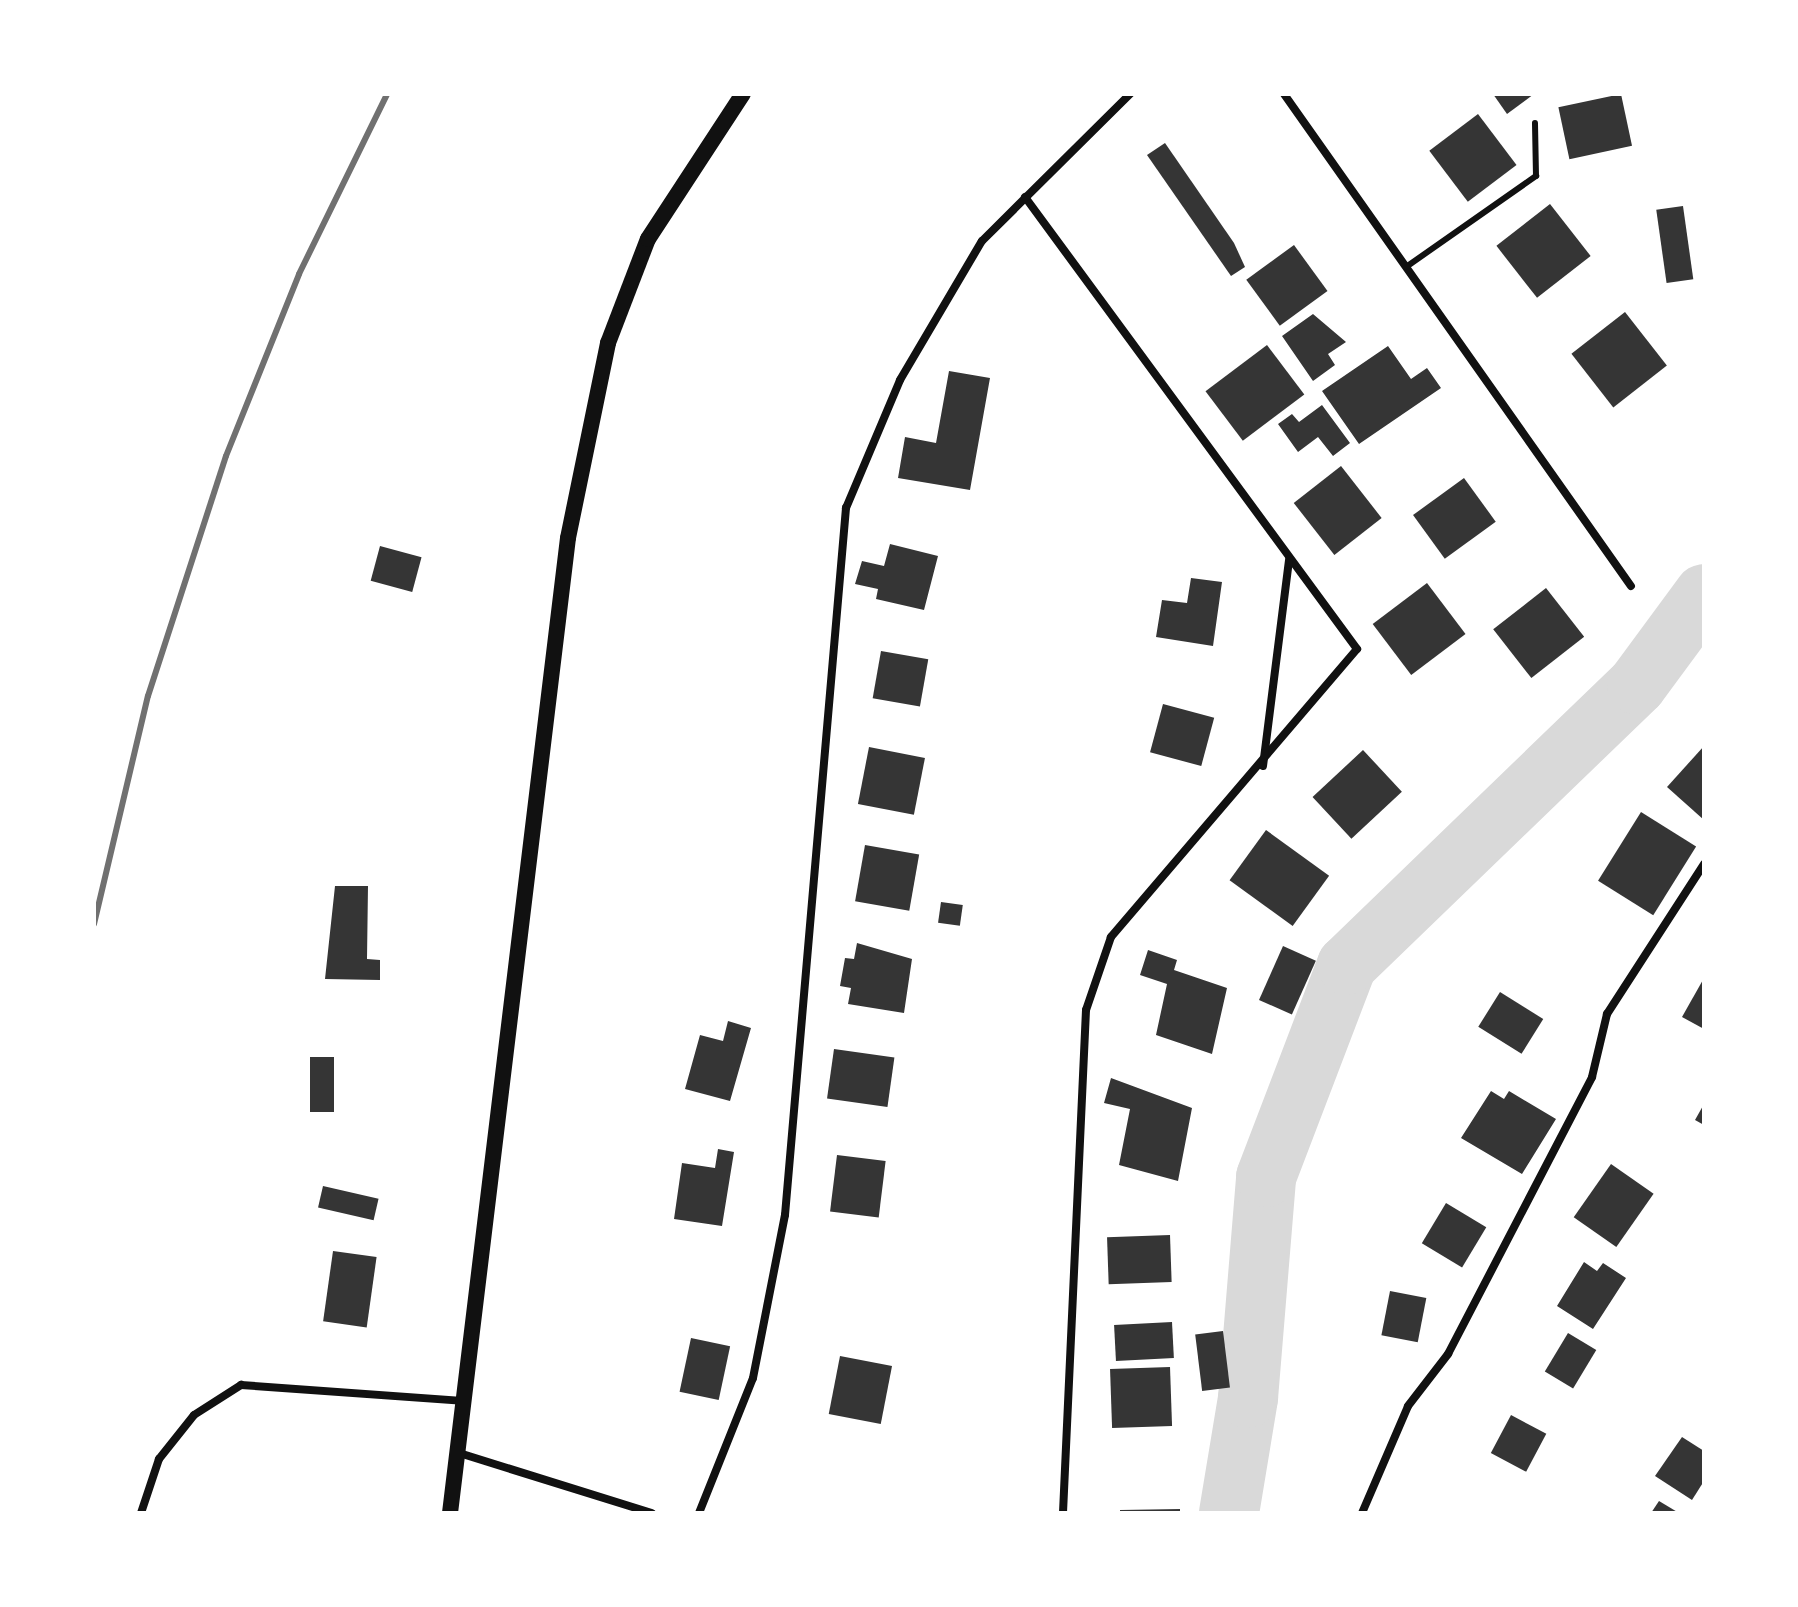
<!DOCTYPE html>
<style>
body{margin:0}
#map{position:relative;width:1798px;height:1607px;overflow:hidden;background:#fff;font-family:Rubik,sans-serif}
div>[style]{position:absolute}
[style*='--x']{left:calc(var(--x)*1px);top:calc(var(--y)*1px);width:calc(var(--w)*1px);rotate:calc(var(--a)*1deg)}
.river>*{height:60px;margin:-30px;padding:0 30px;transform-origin:30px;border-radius:30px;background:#d9d9d9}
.building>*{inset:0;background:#353535;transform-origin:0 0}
.service>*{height:6px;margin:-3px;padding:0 3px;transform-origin:3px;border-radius:3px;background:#111}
.minor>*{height:8px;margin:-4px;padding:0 4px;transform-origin:4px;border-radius:4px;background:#111}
.secondary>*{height:16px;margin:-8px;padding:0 8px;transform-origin:8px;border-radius:8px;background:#111}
.rail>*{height:6px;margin:-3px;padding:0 3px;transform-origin:3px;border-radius:3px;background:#707070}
span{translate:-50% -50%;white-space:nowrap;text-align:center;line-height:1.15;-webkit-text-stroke:7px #fff;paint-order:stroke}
.frame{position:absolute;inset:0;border:96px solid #fff;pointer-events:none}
</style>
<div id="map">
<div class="river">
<div style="--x:1229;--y:1513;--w:117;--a:-80.6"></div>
<div style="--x:1248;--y:1398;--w:222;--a:-85.3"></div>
<div style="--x:1266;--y:1177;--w:227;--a:-69.1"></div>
<div style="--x:1347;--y:965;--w:403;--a:-44"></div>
<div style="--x:1637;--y:685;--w:113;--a:-53.6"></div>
</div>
<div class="building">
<div style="clip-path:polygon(1493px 94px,1534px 94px,1507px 114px)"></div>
<div style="left:1621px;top:94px;width:53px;height:64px;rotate:78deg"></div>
<div style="left:1478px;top:114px;width:64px;height:61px;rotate:53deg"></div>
<div style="clip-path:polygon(1165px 143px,1234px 243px,1245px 267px,1231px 276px,1147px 155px)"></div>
<div style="left:1550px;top:204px;width:66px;height:68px;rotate:52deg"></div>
<div style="left:1683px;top:206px;width:74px;height:27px;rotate:82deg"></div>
<div style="left:1294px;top:245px;width:57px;height:59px;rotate:54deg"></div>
<div style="left:1625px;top:312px;width:68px;height:68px;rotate:52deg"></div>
<div style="clip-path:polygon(1313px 314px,1346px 342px,1328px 354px,1335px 365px,1313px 381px,1282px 336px)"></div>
<div style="left:1267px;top:345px;width:62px;height:77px;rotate:53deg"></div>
<div style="clip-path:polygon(1388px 346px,1411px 379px,1427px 368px,1441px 388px,1359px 444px,1322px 391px)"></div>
<div style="clip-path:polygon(949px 371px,990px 378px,970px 490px,898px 478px,905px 437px,936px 443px)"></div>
<div style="clip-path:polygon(1322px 405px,1350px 443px,1333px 456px,1318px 437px,1298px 452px,1278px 424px,1292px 414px,1299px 422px)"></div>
<div style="left:1341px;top:466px;width:66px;height:60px;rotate:52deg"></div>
<div style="left:1464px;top:478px;width:54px;height:63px;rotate:54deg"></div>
<div style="clip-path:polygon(890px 544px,938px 556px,924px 610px,876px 599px,878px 589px,855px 584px,862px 561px,884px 566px)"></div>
<div style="left:380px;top:546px;width:43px;height:36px;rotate:15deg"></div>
<div style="clip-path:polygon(1191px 578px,1222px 582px,1213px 646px,1156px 637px,1162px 600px,1187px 603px)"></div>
<div style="left:1427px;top:583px;width:64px;height:68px;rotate:53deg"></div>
<div style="left:1546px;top:588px;width:62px;height:67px;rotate:52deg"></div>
<div style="left:881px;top:651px;width:48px;height:48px;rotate:10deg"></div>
<div style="left:1163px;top:704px;width:53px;height:50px;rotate:15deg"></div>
<div style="clip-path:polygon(1704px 746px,1704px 820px,1667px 787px)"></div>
<div style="left:869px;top:747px;width:57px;height:58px;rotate:11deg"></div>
<div style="left:1363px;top:750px;width:57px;height:69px;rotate:47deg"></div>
<div style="left:1641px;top:812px;width:65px;height:81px;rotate:32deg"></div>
<div style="left:1266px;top:830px;width:78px;height:62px;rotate:36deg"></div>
<div style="left:865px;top:845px;width:55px;height:57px;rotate:10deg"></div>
<div style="clip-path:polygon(335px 886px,368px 886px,367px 959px,380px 960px,380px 980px,325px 979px)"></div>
<div style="left:941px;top:902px;width:22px;height:21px;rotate:8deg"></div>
<div style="clip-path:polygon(857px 943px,912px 959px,904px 1013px,848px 1004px,851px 988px,840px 986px,845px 958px,854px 959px)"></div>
<div style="left:1283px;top:946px;width:36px;height:59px;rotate:24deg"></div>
<div style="clip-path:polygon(1148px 950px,1177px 960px,1174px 970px,1227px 988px,1212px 1054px,1156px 1035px,1167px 984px,1140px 975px)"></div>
<div style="clip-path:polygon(1704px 978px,1704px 1029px,1682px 1017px)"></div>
<div style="left:1500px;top:992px;width:51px;height:41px;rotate:32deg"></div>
<div style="clip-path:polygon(728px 1021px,751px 1028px,730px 1101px,685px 1089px,700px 1035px,723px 1041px)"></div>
<div style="left:834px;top:1049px;width:61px;height:50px;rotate:8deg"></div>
<div style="left:334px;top:1057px;width:55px;height:24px;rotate:90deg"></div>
<div style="clip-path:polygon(1111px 1078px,1192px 1108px,1178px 1181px,1119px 1165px,1130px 1109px,1104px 1103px)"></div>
<div style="clip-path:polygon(1491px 1091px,1504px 1099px,1509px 1091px,1556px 1119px,1522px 1174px,1461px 1138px)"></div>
<div style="clip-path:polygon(1704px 1104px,1704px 1125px,1695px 1120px)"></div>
<div style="clip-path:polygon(718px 1149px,734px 1152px,722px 1226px,674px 1219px,682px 1163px,715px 1168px)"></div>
<div style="left:837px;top:1155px;width:49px;height:57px;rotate:7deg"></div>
<div style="left:1611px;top:1164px;width:52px;height:65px;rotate:35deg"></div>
<div style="left:323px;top:1186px;width:57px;height:22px;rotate:13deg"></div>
<div style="left:1446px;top:1203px;width:47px;height:47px;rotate:31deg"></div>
<div style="left:1170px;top:1235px;width:47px;height:63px;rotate:88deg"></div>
<div style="left:333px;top:1251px;width:44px;height:71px;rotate:8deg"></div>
<div style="clip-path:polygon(1584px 1262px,1597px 1271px,1603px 1263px,1626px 1278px,1593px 1329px,1557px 1306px)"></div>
<div style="left:1390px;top:1291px;width:37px;height:45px;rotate:11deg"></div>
<div style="left:1172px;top:1322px;width:36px;height:58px;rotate:87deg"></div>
<div style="left:1223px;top:1331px;width:57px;height:28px;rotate:83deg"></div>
<div style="left:1568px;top:1333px;width:33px;height:45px;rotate:31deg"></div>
<div style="left:691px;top:1338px;width:40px;height:55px;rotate:12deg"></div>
<div style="left:840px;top:1356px;width:53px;height:59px;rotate:11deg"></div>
<div style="left:1170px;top:1367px;width:59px;height:60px;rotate:88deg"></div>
<div style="left:1511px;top:1415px;width:40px;height:43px;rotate:28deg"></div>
<div style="clip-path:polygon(1682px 1437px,1704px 1451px,1704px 1481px,1692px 1500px,1655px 1476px)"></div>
<div style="clip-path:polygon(1659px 1501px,1679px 1513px,1651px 1513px)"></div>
<div style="clip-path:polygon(1180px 1509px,1180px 1513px,1120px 1513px,1120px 1510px)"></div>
</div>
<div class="service">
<div style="--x:1406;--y:267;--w:159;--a:-35"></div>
<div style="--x:1536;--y:176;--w:53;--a:-91.1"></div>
</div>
<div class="minor">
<div style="--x:1284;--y:94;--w:602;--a:54.81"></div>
<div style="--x:1025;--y:197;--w:561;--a:53.7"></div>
<div style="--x:1357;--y:649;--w:379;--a:130.5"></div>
<div style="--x:1111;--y:937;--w:77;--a:108.9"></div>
<div style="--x:1086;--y:1010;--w:504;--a:92.62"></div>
<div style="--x:1263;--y:766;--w:208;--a:-82.8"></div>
<div style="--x:456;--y:1452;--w:205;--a:17.3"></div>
<div style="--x:141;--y:1513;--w:57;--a:-71.6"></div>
<div style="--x:159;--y:1459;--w:56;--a:-51.5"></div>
<div style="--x:194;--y:1415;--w:56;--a:-32.6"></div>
<div style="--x:241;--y:1385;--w:222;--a:4.1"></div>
<div style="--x:699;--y:1513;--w:145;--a:-68.2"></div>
<div style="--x:753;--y:1378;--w:166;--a:-78.9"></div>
<div style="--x:785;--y:1215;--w:710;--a:-85.07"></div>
<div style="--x:846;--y:508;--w:139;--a:-67.1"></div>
<div style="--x:900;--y:380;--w:161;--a:-59.5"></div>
<div style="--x:982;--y:241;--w:209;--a:-44.8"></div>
<div style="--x:1362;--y:1513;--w:116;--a:-66.7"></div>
<div style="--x:1408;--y:1406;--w:66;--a:-52.4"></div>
<div style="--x:1448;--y:1354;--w:312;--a:-62.5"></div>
<div style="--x:1592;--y:1077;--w:65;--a:-76.6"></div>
<div style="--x:1607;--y:1014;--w:179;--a:-57.1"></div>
</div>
<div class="secondary">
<div style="--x:450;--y:1513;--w:982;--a:-83.1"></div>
<div style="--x:568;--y:538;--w:199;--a:-78.4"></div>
<div style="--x:608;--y:343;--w:111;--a:-69"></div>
<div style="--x:648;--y:239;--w:173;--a:-56.8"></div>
</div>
<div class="rail">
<div style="--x:94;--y:924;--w:234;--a:-76.7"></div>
<div style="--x:148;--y:696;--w:252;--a:-72"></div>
<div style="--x:226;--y:456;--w:196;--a:-68.1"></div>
<div style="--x:299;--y:274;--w:200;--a:-63.9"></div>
</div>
<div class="frame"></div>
</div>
